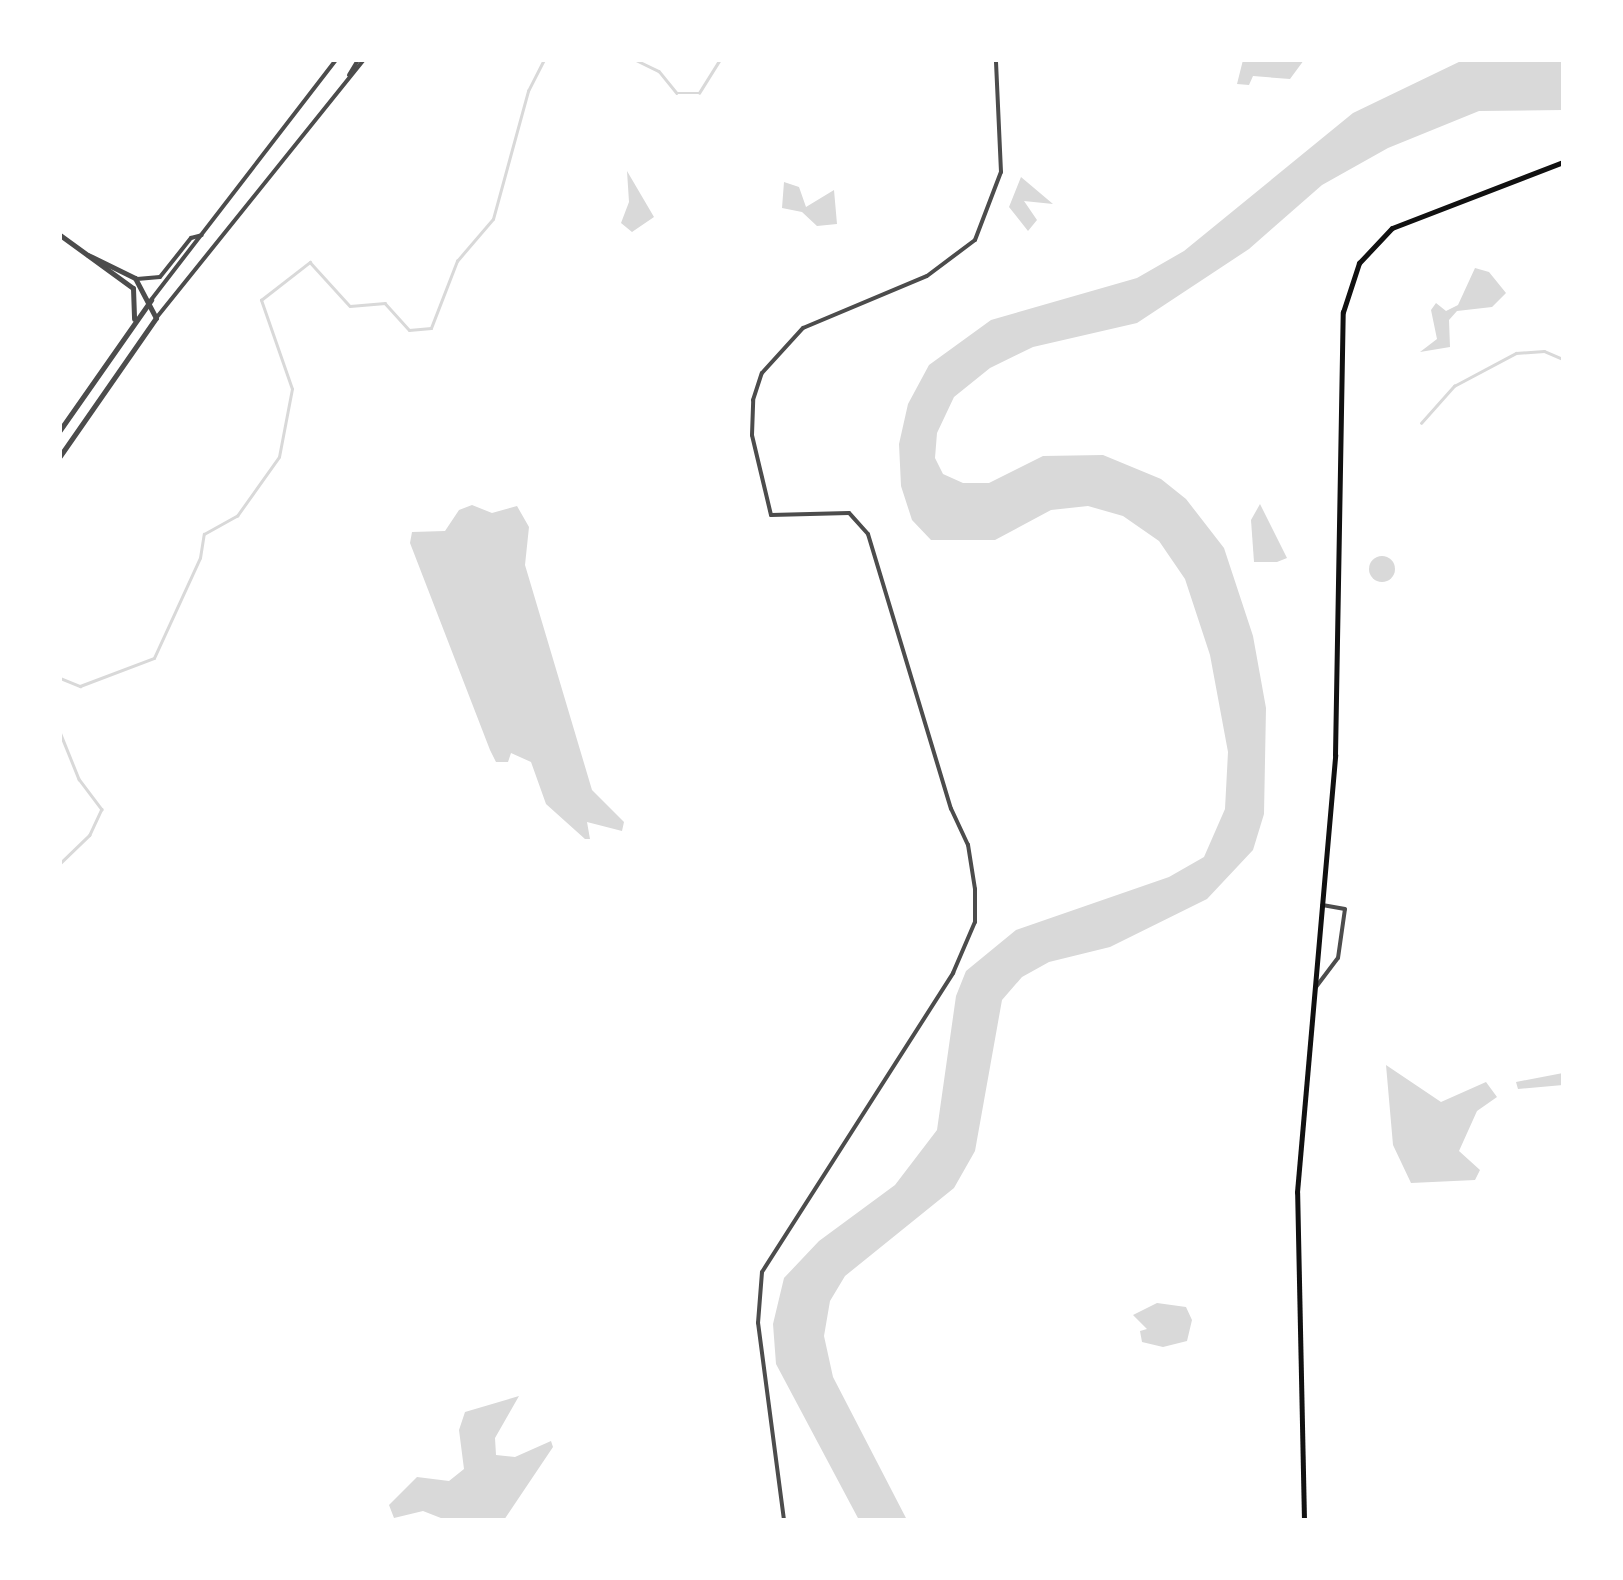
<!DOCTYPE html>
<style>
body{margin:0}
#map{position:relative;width:1623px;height:1580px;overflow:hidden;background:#fff;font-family:Raleway,sans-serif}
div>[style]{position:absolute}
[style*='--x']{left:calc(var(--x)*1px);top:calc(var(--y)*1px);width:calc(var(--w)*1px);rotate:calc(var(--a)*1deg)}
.water>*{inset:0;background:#d9d9d9}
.round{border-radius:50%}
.stream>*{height:2.5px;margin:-1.25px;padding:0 1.25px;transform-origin:1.25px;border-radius:1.25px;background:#d9d9d9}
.minor>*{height:4px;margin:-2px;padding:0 2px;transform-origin:2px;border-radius:2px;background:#4c4c4c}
.tertiary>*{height:5px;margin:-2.5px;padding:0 2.5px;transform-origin:2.5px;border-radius:2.5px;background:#4c4c4c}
.secondary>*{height:5px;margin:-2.5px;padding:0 2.5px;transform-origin:2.5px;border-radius:2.5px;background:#111}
span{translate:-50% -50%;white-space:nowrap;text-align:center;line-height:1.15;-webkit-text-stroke:8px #fff;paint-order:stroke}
.frame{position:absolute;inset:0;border:62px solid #fff;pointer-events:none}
</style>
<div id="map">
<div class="water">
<div style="clip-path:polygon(1243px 60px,1261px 61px,1304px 60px,1290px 79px,1253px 76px,1249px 85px,1237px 84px)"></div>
<div style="clip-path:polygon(1463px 60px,1563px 60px,1563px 110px,1479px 111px,1388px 148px,1322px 185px,1249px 249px,1137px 323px,1033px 347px,990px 368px,954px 397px,937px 433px,935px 458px,943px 474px,963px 483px,989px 483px,1043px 456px,1103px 455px,1161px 479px,1186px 499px,1224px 548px,1253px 636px,1266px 708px,1264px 814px,1253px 850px,1207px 899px,1110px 947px,1049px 962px,1022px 977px,1002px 1000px,975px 1151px,954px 1188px,845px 1276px,830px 1301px,824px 1336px,833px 1377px,907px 1520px,859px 1520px,776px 1364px,773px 1324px,784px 1278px,819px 1241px,895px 1185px,937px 1130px,956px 996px,966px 971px,1016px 930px,1169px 877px,1204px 857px,1225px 809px,1228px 752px,1210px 655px,1185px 579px,1159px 541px,1123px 516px,1088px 506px,1051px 510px,995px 540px,931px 540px,912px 520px,901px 486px,899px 444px,908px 404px,929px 365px,991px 320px,1137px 278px,1184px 251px,1353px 113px)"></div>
<div style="clip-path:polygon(627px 171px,654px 217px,632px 232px,621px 223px,629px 202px)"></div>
<div style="clip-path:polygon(1021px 177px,1053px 204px,1024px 201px,1037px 220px,1028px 231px,1009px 207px)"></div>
<div style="clip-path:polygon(784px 182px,799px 187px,806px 207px,834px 190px,837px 224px,817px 226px,802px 212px,782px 208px)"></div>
<div style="clip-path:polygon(1475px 268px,1489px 272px,1506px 293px,1492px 307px,1457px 311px,1449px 320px,1450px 347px,1420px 352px,1437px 339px,1431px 310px,1436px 303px,1446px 311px,1458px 305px)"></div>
<div style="clip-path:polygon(1260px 504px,1287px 558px,1277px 562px,1254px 562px,1251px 520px)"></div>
<div style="clip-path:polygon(472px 505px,492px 513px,517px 506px,529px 527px,525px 565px,592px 790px,624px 822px,622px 831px,587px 822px,590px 839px,585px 839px,546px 804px,531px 762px,511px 753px,508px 762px,496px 762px,490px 750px,410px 543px,412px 532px,445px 531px,459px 510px)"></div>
<div class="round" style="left:1369px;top:556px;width:26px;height:26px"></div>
<div style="clip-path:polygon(1386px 1065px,1441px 1102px,1486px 1082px,1497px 1097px,1477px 1111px,1459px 1151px,1480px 1170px,1475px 1180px,1411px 1183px,1393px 1145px)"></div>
<div style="clip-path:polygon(1563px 1073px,1563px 1085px,1518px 1089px,1516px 1082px)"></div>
<div style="clip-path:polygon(1157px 1303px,1186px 1307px,1192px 1320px,1187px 1341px,1163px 1347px,1142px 1342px,1140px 1331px,1147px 1329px,1133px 1315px)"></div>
<div style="clip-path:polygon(519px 1396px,495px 1438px,496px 1455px,515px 1457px,551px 1441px,553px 1447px,504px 1520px,446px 1520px,423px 1511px,394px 1518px,389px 1505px,417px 1477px,449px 1481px,464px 1469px,459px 1430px,465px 1412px)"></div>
</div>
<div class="stream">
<div style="--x:636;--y:60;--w:25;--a:26"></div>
<div style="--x:659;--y:71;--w:28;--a:51"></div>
<div style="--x:677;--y:93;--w:22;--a:0"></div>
<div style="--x:699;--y:93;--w:39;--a:-58"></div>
<div style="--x:1421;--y:423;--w:50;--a:-48.3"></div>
<div style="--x:1454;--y:386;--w:70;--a:-28"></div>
<div style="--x:1516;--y:353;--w:28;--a:-4"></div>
<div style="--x:1544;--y:351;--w:21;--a:23"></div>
<div style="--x:60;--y:678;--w:22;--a:22"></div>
<div style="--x:80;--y:686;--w:79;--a:-20.7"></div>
<div style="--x:154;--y:658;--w:110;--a:-65.3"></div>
<div style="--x:200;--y:558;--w:24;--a:-81"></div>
<div style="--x:204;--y:534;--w:38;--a:-29"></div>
<div style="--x:237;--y:516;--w:72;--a:-54.6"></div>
<div style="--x:279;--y:457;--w:69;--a:-79.2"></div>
<div style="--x:292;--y:389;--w:94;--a:-109.2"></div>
<div style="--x:261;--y:300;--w:62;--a:-37.8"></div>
<div style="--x:310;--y:262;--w:59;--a:47.7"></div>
<div style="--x:350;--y:306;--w:35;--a:-5"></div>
<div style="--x:385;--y:303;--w:36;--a:48"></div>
<div style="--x:409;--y:330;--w:22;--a:-5"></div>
<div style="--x:431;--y:328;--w:72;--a:-68.8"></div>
<div style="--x:457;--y:261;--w:55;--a:-49.4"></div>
<div style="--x:493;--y:219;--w:133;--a:-74.7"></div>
<div style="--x:528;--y:91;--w:35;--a:-63"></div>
<div style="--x:60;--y:732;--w:51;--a:68"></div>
<div style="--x:79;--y:779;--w:38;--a:53"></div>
<div style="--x:102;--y:809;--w:29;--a:115"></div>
<div style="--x:90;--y:835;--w:42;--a:136"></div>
</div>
<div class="minor">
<div style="--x:349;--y:75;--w:17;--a:-59"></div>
<div style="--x:137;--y:279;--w:23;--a:-5"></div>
<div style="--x:160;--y:277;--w:50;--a:-51.5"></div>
<div style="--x:191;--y:238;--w:11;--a:-15"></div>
<div style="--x:151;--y:300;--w:303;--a:-52.4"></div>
<div style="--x:157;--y:317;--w:330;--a:-51.2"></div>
<div style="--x:1316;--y:987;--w:36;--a:-53"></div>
<div style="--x:1338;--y:958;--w:49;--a:-81.9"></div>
<div style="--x:1345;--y:909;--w:23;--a:-170"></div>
<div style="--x:784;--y:1520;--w:199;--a:-97.5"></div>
<div style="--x:758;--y:1323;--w:51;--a:-85.5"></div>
<div style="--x:762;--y:1272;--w:355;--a:-57.4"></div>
<div style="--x:953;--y:973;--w:56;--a:-66.7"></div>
<div style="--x:975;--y:922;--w:33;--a:-90"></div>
<div style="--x:975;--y:889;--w:45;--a:-99"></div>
<div style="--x:968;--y:845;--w:40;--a:-115"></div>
<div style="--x:951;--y:809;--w:287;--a:-106.8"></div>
<div style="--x:868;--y:534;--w:28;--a:-132"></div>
<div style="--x:849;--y:513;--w:78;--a:178.5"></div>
<div style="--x:771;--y:515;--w:82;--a:-103.4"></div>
<div style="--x:752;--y:435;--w:35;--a:-88"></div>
<div style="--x:753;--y:400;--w:28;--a:-72"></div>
<div style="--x:762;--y:373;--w:61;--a:-47.7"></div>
<div style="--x:803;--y:328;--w:134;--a:-22.8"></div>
<div style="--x:927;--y:276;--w:60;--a:-36.9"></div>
<div style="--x:975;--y:240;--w:73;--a:-69.1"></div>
<div style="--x:1001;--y:172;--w:112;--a:-92.6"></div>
</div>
<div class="tertiary">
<div style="--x:60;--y:235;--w:90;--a:36"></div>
<div style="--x:133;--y:288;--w:31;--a:88"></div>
<div style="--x:60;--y:430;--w:159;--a:-55"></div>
<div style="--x:60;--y:456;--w:168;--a:-55.2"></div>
<div style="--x:156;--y:318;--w:45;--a:-117.7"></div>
<div style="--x:135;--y:278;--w:52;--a:-153.9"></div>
</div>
<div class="secondary">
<div style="--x:1304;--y:1520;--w:328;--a:-91.2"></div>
<div style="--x:1297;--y:1192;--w:439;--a:-85"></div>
<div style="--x:1335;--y:755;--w:443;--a:-89"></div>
<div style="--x:1343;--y:312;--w:52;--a:-71.9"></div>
<div style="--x:1359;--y:263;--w:48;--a:-46.7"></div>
<div style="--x:1392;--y:228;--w:183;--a:-21.1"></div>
</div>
<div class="frame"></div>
</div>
